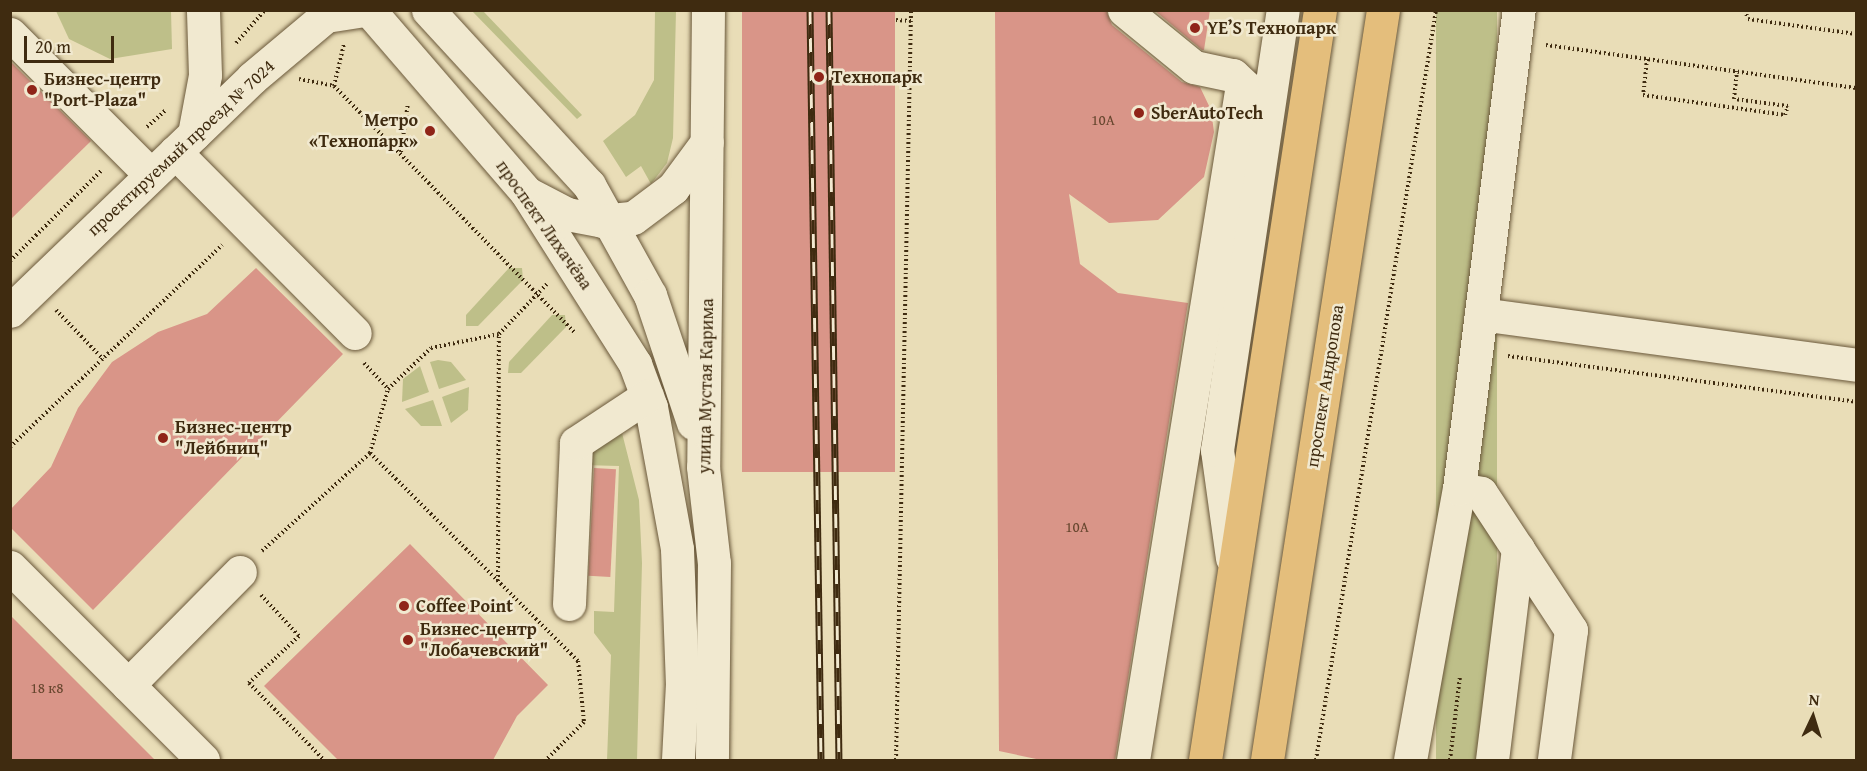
<!DOCTYPE html>
<meta charset="utf-8">
<style>
body{margin:0}
#map{position:relative;width:1867px;height:771px;overflow:hidden;background:#e9ddb7;font-family:"Gentium Book Plus",serif}
div>[style]{position:absolute}
[style*='--x']{left:calc(var(--x)*1px);top:calc(var(--y)*1px);width:calc(var(--w)*1px);rotate:calc(var(--a)*1deg)}
.green>*{inset:0;background:#bebf89;transform-origin:0 0}
.building>*{inset:0;background:#d99588;transform-origin:0 0}
.path>*{height:4px;margin-top:-2px;transform-origin:0;background:repeating-linear-gradient(90deg,#3f2b10 0 1.5px,transparent 0 4.5px)}
.roads{filter:drop-shadow(0 0 2px #6a583a) drop-shadow(0 0 2px #6a583a)}
.minor>*{height:33px;margin:-16.5px;padding:0 16.5px;transform-origin:16.5px;border-radius:16.5px;background:#f1e9d0}
.major>*{height:33px;margin:-16.5px;padding:0 16.5px;transform-origin:16.5px;border-radius:16.5px;background:#e4be7c}
.rail>*{height:7px;margin-top:-3.5px;transform-origin:0;background:repeating-linear-gradient(90deg,#f1e9d0 0 14px,#3f2b10 0 28px);box-sizing:border-box;border-block:2px solid #3f2b10}
.dots>*{width:16px;height:16px;translate:-50% -50%;box-sizing:border-box;border:3px solid #f1e9d0;border-radius:50%}
span{translate:-50% -50%;white-space:nowrap;text-align:center;line-height:1.15;-webkit-text-stroke:5px #f1e9d0;paint-order:stroke}
.number-label{font-size:15px;color:#66462e}
.number-label span{-webkit-text-stroke-width:0}
.poi-label{font-size:18px;color:#3f2b10;font-weight:700}
.left{translate:0 -50%;text-align:left}
.right{translate:-100% -50%;text-align:right}
.street-label{font-size:18px;color:#3f2b10}
.frame{position:absolute;inset:0;border:12px solid #3f2b10;pointer-events:none}
.north{position:absolute;left:1783px;top:687px;width:60px;height:60px;-webkit-text-stroke:4px #f1e9d0;paint-order:stroke;rotate:4deg;font-size:16px;font-weight:700;line-height:24px;text-align:center;color:#3f2b10}
.north::after{content:'';display:block;margin:auto;width:21px;height:27px;background:#3f2b10;clip-path:polygon(50% 0,100% 100%,50% 72%,0 100%)}
.scale{position:absolute;left:24px;top:36px;width:90px;height:27px;box-sizing:border-box;border:3px solid #3f2b10;border-top:0;padding-left:8px;font-size:18px;line-height:21px;white-space:nowrap;color:#3f2b10;-webkit-text-stroke:4px #f1e9d0;paint-order:stroke}
</style>
<div id="map">
<div class="green">
<div style="clip-path:polygon(56px 11px,171px 11px,172px 49px,110px 59px,69px 39px)"></div>
<div style="clip-path:polygon(472px 11px,483px 11px,582px 115px,577px 119px)"></div>
<div style="clip-path:polygon(655px 11px,676px 11px,673px 138px,667px 163px,651px 184px,641px 166px,626px 177px,603px 141px,635px 115px,654px 80px)"></div>
<div style="left:1436px;top:11px;width:61px;height:758px"></div>
<div style="clip-path:polygon(509px 268px,522px 268px,523px 280px,478px 326px,466px 326px,466px 315px)"></div>
<div style="clip-path:polygon(552px 315px,565px 315px,566px 327px,521px 373px,508px 373px,509px 362px)"></div>
<div style="clip-path:polygon(438px 360px,451px 362px,466px 380px,439px 389px,430px 362px)"></div>
<div style="clip-path:polygon(420px 366px,429px 392px,402px 402px,403px 379px)"></div>
<div style="clip-path:polygon(469px 387px,468px 410px,451px 423px,442px 397px)"></div>
<div style="clip-path:polygon(433px 400px,442px 426px,421px 426px,405px 409px)"></div>
<div style="clip-path:polygon(619px 421px,639px 500px,642px 563px,637px 760px,607px 760px,611px 655px,594px 633px,594px 611px,614px 612px,619px 466px,582px 465px,583px 446px)"></div>
</div>
<div class="building">
<div style="left:742px;top:10px;width:153px;height:462px"></div>
<div style="clip-path:polygon(995px 10px,1106px 10px,1112px 25px,1182px 82px,1200px 87px,1211px 110px,1214px 132px,1204px 177px,1158px 220px,1109px 223px,1069px 194px,1080px 264px,1118px 293px,1188px 303px,1115px 760px,1041px 760px,999px 751px)"></div>
<div style="clip-path:polygon(1154px 10px,1210px 10px,1204px 50px,1202px 50px)"></div>
<div style="clip-path:polygon(10px 61px,91px 141px,10px 220px)"></div>
<div style="clip-path:polygon(256px 268px,343px 354px,93px 610px,10px 527px,10px 510px,51px 467px,78px 408px,112px 362px,158px 332px,207px 314px)"></div>
<div style="left:594px;top:468px;width:22px;height:108px;rotate:3deg"></div>
<div style="clip-path:polygon(410px 544px,548px 685px,517px 716px,493px 760px,338px 760px,264px 686px)"></div>
<div style="clip-path:polygon(10px 615px,155px 760px,10px 760px)"></div>
</div>
<div class="path">
<div style="--x:1745;--y:10;--w:9;--a:72"></div>
<div style="--x:1748;--y:19;--w:109;--a:7.9"></div>
<div style="--x:896;--y:20;--w:15;--a:4"></div>
<div style="--x:236;--y:43;--w:44;--a:-48.7"></div>
<div style="--x:1546;--y:45;--w:313;--a:7.9"></div>
<div style="--x:1647;--y:59;--w:36;--a:96"></div>
<div style="--x:1643;--y:95;--w:143;--a:8"></div>
<div style="--x:1785;--y:115;--w:9;--a:-72"></div>
<div style="--x:1788;--y:106;--w:54;--a:-172.6"></div>
<div style="--x:1734;--y:99;--w:28;--a:-84"></div>
<div style="--x:299;--y:79;--w:36;--a:11"></div>
<div style="--x:334;--y:86;--w:344;--a:45.7"></div>
<div style="--x:334;--y:86;--w:43;--a:-76.6"></div>
<div style="--x:147;--y:127;--w:25;--a:-42"></div>
<div style="--x:401;--y:152;--w:49;--a:-81.9"></div>
<div style="--x:10;--y:261;--w:129;--a:-44.7"></div>
<div style="--x:56;--y:310;--w:68;--a:46.2"></div>
<div style="--x:1508;--y:356;--w:351;--a:7.5"></div>
<div style="--x:364;--y:363;--w:35;--a:47"></div>
<div style="--x:388;--y:389;--w:59;--a:-43.6"></div>
<div style="--x:431;--y:348;--w:69;--a:-11.6"></div>
<div style="--x:499;--y:334;--w:69;--a:-46.2"></div>
<div style="--x:10;--y:447;--w:293;--a:-43.6"></div>
<div style="--x:370;--y:453;--w:294;--a:45"></div>
<div style="--x:578;--y:661;--w:61;--a:84.4"></div>
<div style="--x:584;--y:722;--w:54;--a:135"></div>
<div style="--x:262;--y:551;--w:146;--a:-42.2"></div>
<div style="--x:370;--y:453;--w:66;--a:-74.3"></div>
<div style="--x:498;--y:581;--w:247;--a:-89.8"></div>
<div style="--x:261;--y:595;--w:56;--a:47.2"></div>
<div style="--x:299;--y:636;--w:69;--a:136.8"></div>
<div style="--x:249;--y:683;--w:107;--a:45.8"></div>
<div style="--x:896;--y:760;--w:750;--a:-88.85"></div>
<div style="--x:1316;--y:760;--w:760;--a:-80.91"></div>
<div style="--x:1450;--y:760;--w:85;--a:-83.2"></div>
</div>
<div class="roads">
<div class="minor">
<div style="--x:369;--y:10;--w:240;--a:49.2"></div>
<div style="--x:526;--y:192;--w:204;--a:57.6"></div>
<div style="--x:635;--y:364;--w:46;--a:69.6"></div>
<div style="--x:651;--y:407;--w:144;--a:79.6"></div>
<div style="--x:677;--y:549;--w:134;--a:87.9"></div>
<div style="--x:682;--y:683;--w:77;--a:93"></div>
<div style="--x:428;--y:10;--w:238;--a:47.4"></div>
<div style="--x:589;--y:185;--w:126;--a:61"></div>
<div style="--x:650;--y:295;--w:135;--a:71.4"></div>
<div style="--x:708;--y:10;--w:457;--a:90.6"></div>
<div style="--x:703;--y:467;--w:97;--a:83.5"></div>
<div style="--x:714;--y:563;--w:197;--a:90.6"></div>
<div style="--x:1124;--y:10;--w:90;--a:39.2"></div>
<div style="--x:1194;--y:67;--w:40;--a:12"></div>
<div style="--x:1233;--y:75;--w:33;--a:43"></div>
<div style="--x:10;--y:34;--w:199;--a:45"></div>
<div style="--x:194;--y:134;--w:60;--a:-79.4"></div>
<div style="--x:205;--y:75;--w:65;--a:-91.8"></div>
<div style="--x:175;--y:152;--w:255;--a:45.2"></div>
<div style="--x:527;--y:193;--w:45;--a:27.7"></div>
<div style="--x:567;--y:214;--w:36;--a:11"></div>
<div style="--x:602;--y:221;--w:31;--a:-6"></div>
<div style="--x:633;--y:218;--w:50;--a:-36.9"></div>
<div style="--x:673;--y:188;--w:57;--a:-53.5"></div>
<div style="--x:10;--y:311;--w:336;--a:-43.9"></div>
<div style="--x:252;--y:78;--w:97;--a:-40"></div>
<div style="--x:326;--y:16;--w:39;--a:-9"></div>
<div style="--x:1481;--y:314;--w:378;--a:7.7"></div>
<div style="--x:1459;--y:489;--w:22;--a:10"></div>
<div style="--x:1481;--y:493;--w:164;--a:56.7"></div>
<div style="--x:1571;--y:630;--w:131;--a:97.5"></div>
<div style="--x:1232;--y:558;--w:109;--a:-97.9"></div>
<div style="--x:1217;--y:450;--w:445;--a:-81.5"></div>
<div style="--x:10;--y:567;--w:273;--a:45"></div>
<div style="--x:569;--y:604;--w:161;--a:-87.5"></div>
<div style="--x:576;--y:443;--w:85;--a:-33.5"></div>
<div style="--x:128;--y:685;--w:159;--a:-45.3"></div>
<div style="--x:1133;--y:760;--w:684;--a:-80.83"></div>
<div style="--x:1410;--y:760;--w:275;--a:-79.8"></div>
<div style="--x:1459;--y:489;--w:483;--a:-82.9"></div>
<div style="--x:1492;--y:760;--w:213;--a:-83"></div>
</div>
<div class="major">
<div style="--x:1205;--y:760;--w:759;--a:-81.28"></div>
<div style="--x:1267;--y:760;--w:759;--a:-81.21"></div>
</div>
</div>
<div class="rail">
<div style="--x:810;--y:10;--w:750;--a:89.16"></div>
<div style="--x:829;--y:10;--w:750;--a:89.24"></div>
</div>
<div class="dots">
<div style="left:1195px;top:28px;background:#8f2418"></div>
<div style="left:819px;top:77px;background:#8f2418"></div>
<div style="left:32px;top:90px;background:#8f2418"></div>
<div style="left:1139px;top:113px;background:#8f2418"></div>
<div style="left:430px;top:131px;background:#8f2418"></div>
<div style="left:163px;top:438px;background:#8f2418"></div>
<div style="left:404px;top:606px;background:#8f2418"></div>
<div style="left:408px;top:640px;background:#8f2418"></div>
</div>
<div class="number-label">
<span style="left:1103px;top:120px">10А</span>
<span style="left:1077px;top:527px">10А</span>
<span style="left:47px;top:688px">18 к8</span>
</div>
<div class="poi-label">
<span class="left" style="left:1207px;top:28px">YE’S Технопарк</span>
<span class="left" style="left:832px;top:77px">Технопарк</span>
<span class="left" style="left:44px;top:90px">Бизнес-центр<br>"Port-Plaza"</span>
<span class="left" style="left:1151px;top:113px">SberAutoTech</span>
<span class="right" style="left:418px;top:131px">Метро<br>«Технопарк»</span>
<span class="left" style="left:175px;top:438px">Бизнес-центр<br>"Лейбниц"</span>
<span class="left" style="left:416px;top:606px">Coffee Point</span>
<span class="left" style="left:420px;top:640px">Бизнес-центр<br>"Лобачевский"</span>
</div>
<div class="street-label">
<span style="left:181px;top:148px;rotate:-43deg">проектируемый проезд № 7024</span>
<span style="left:544px;top:225px;rotate:55deg">проспект Лихачёва</span>
<span style="left:706px;top:386px;rotate:-89deg">улица Мустая Карима</span>
<span style="left:1325px;top:386px;rotate:-81deg">проспект Андропова</span>
</div>
<div class="frame"></div>
<div class="north">N</div>
<div class="scale">20 m</div>
</div>
